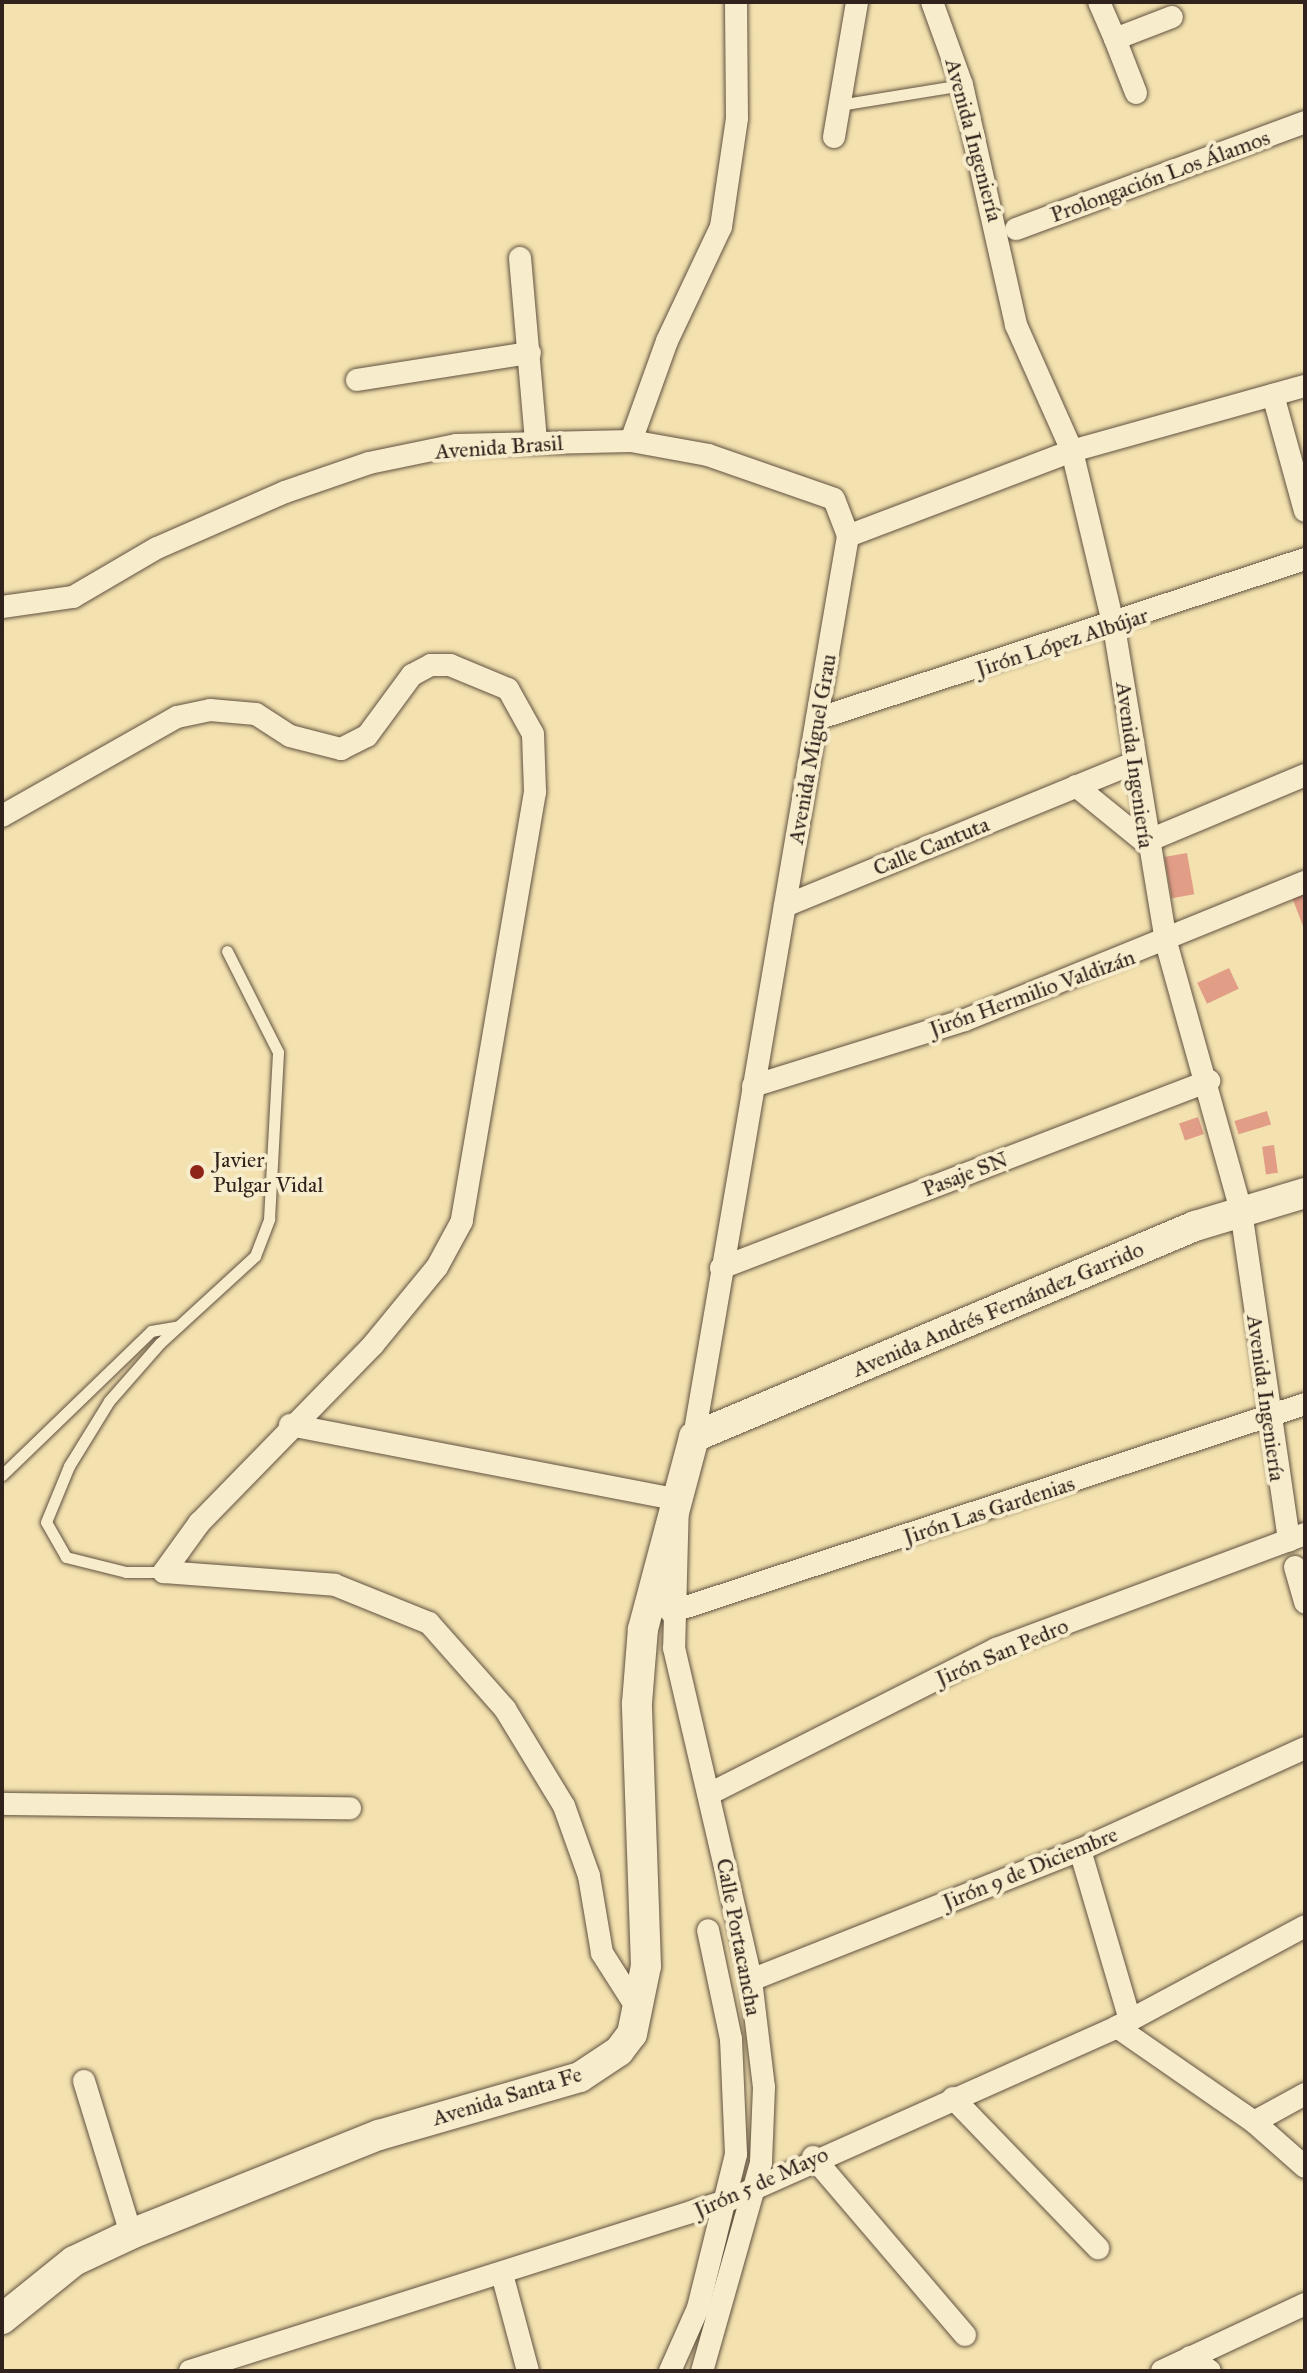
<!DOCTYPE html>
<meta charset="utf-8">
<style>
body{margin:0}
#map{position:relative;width:1307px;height:2373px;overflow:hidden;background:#f3e1af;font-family:"IM FELL Great Primer",serif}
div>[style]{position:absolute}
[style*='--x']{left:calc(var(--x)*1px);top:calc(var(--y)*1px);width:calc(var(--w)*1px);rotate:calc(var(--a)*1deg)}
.building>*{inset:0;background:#e19d86;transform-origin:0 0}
.roads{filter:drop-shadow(0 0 2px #615241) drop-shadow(0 0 2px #615241)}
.lane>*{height:11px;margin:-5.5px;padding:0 5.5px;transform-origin:5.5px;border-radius:5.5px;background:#f7eccb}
.street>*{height:22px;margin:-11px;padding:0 11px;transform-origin:11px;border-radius:11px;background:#f7eccb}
.secondary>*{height:30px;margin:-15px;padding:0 15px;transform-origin:15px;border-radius:15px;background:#f7eccb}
.dots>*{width:22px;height:22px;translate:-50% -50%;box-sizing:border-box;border:4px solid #f7eccb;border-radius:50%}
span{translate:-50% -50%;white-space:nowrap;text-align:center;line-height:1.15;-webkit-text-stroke:8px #f7eccb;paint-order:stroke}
.street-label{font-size:22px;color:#30221c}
.poi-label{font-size:22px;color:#30221c}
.left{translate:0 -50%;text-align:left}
.frame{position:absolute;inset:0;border:4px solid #30221c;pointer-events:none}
</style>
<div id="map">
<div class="building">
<div style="left:1187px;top:853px;width:42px;height:23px;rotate:80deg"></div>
<div style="clip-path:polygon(1305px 890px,1305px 931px,1291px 895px)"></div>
<div style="left:1229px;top:968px;width:23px;height:35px;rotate:65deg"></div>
<div style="left:1267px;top:1111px;width:14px;height:34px;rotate:73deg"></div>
<div style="left:1198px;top:1117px;width:18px;height:20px;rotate:71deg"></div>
<div style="left:1274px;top:1145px;width:28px;height:12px;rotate:82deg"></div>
</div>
<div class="roads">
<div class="lane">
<div style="--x:839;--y:105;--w:125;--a:-9.2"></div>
<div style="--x:2;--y:1475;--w:207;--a:-44"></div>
<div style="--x:151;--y:1331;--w:27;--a:-10"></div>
<div style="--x:164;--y:1572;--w:38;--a:180"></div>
<div style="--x:126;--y:1572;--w:62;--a:-166"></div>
<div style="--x:66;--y:1557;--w:40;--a:-119.7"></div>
<div style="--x:46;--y:1522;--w:61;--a:-67.7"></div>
<div style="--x:69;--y:1466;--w:76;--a:-58.4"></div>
<div style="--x:109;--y:1401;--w:77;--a:-48.7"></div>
<div style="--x:160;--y:1343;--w:129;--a:-42.5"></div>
<div style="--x:255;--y:1256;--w:40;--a:-69"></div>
<div style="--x:269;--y:1219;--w:167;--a:-86.9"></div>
<div style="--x:278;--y:1052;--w:113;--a:-116.8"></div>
</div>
<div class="street">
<div style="--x:932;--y:2;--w:88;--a:70.1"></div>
<div style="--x:962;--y:85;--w:246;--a:77.3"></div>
<div style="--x:1016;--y:325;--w:138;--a:66"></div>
<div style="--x:1072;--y:451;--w:181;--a:76.6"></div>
<div style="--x:1114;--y:627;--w:319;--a:80.6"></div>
<div style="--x:1166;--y:942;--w:279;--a:74.4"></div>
<div style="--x:1241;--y:1211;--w:333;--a:81.7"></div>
<div style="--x:1099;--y:2;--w:40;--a:66.6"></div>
<div style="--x:1115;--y:39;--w:61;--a:-21.1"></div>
<div style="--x:1115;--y:39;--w:58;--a:68.7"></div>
<div style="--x:834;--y:137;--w:137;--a:-80.3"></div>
<div style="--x:1016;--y:229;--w:308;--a:-20.3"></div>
<div style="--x:520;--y:258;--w:185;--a:85"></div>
<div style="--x:357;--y:380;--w:175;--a:-8.9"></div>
<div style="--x:1273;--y:395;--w:120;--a:74.6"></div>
<div style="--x:631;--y:441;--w:106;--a:-70.2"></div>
<div style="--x:667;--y:341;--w:126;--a:-64.7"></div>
<div style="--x:721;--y:227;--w:110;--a:-81.6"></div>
<div style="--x:737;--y:118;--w:116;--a:-90.5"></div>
<div style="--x:848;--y:536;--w:240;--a:-20.8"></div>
<div style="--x:1072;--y:451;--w:242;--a:-15.6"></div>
<div style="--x:2;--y:607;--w:72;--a:-8"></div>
<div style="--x:73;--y:597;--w:97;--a:-30.3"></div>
<div style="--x:157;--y:548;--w:140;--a:-23.6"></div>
<div style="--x:285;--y:492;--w:89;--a:-19"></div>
<div style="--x:369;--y:463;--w:89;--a:-11.7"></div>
<div style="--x:456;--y:445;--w:175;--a:-1.3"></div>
<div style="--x:631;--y:441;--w:78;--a:10.3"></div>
<div style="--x:708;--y:455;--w:133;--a:19.2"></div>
<div style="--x:834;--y:499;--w:40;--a:69"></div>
<div style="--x:848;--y:536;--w:914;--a:99.7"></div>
<div style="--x:817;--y:719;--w:514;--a:-18.15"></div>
<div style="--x:1076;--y:786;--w:89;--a:39.1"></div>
<div style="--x:1145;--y:842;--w:173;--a:-22.7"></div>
<div style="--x:2;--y:816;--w:201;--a:-29.5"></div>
<div style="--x:177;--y:717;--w:34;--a:-12"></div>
<div style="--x:210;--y:710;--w:46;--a:5"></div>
<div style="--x:256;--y:714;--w:40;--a:32.9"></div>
<div style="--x:290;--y:736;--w:53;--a:14.3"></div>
<div style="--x:341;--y:749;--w:29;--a:-27"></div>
<div style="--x:367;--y:736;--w:76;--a:-53.6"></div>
<div style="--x:412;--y:675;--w:21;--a:-28"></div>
<div style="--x:431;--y:665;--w:19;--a:0"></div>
<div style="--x:450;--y:665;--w:63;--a:22.5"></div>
<div style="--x:508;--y:689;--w:51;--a:60.9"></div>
<div style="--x:533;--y:734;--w:58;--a:88"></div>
<div style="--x:535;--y:792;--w:435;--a:99.7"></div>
<div style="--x:462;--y:1221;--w:52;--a:118.5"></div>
<div style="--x:437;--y:1267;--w:101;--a:129.4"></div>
<div style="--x:373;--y:1345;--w:248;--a:134.3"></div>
<div style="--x:200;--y:1522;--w:62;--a:125.8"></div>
<div style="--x:785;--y:906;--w:379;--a:-22.3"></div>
<div style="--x:753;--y:1086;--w:222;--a:-17.3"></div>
<div style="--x:965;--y:1020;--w:367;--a:-22.1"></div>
<div style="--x:721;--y:1268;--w:523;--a:-20.97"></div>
<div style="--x:290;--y:1425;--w:395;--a:10.9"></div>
<div style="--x:678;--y:1500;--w:148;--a:91.5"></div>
<div style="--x:674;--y:1648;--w:341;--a:76.9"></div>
<div style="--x:751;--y:1980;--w:108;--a:83.1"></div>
<div style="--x:764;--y:2087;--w:76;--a:92.3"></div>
<div style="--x:761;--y:2163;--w:216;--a:105.8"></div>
<div style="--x:1295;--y:1567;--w:37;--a:74"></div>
<div style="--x:164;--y:1572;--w:171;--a:4.3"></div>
<div style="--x:335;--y:1585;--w:101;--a:22"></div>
<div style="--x:429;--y:1623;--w:115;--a:48.5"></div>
<div style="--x:505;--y:1709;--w:114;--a:58.7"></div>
<div style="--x:564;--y:1806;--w:74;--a:70.3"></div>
<div style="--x:589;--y:1876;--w:78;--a:80.4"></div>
<div style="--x:602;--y:1953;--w:69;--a:57.5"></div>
<div style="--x:671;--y:1612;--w:667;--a:-18.16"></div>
<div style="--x:709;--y:1794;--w:322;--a:-26.8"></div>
<div style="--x:996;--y:1649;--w:330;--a:-20.4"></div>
<div style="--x:2;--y:1804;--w:348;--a:0.7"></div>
<div style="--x:1080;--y:1850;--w:177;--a:73.6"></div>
<div style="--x:751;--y:1980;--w:354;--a:-21.6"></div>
<div style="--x:1080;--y:1850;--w:247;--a:-24.4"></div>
<div style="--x:1117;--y:2027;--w:167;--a:34.7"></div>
<div style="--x:1254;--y:2122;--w:68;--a:41.4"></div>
<div style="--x:84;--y:2081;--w:160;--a:72.9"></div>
<div style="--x:953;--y:2098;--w:209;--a:46"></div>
<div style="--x:1254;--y:2122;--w:58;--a:-28.8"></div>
<div style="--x:813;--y:2157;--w:234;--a:49.5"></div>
<div style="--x:502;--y:2274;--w:100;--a:75"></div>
<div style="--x:1190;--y:2357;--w:24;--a:35"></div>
<div style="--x:190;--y:2371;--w:565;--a:-17.6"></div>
<div style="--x:729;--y:2200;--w:425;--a:-24"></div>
<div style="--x:1117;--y:2027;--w:213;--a:-28.2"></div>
<div style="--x:670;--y:2371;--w:69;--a:-66"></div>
<div style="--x:698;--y:2308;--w:159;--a:-76.1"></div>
<div style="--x:736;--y:2154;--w:115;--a:-92.5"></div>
<div style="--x:731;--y:2039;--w:111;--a:-101.9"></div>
<div style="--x:1162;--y:2371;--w:158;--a:-25.1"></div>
</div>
<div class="secondary">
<div style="--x:2;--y:2319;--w:92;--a:-38.9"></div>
<div style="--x:74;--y:2261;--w:63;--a:-25.3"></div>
<div style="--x:131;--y:2234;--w:267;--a:-21.8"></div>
<div style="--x:379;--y:2135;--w:209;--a:-16.1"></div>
<div style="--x:580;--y:2077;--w:47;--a:-33.7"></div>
<div style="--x:619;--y:2051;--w:21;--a:-53"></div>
<div style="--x:632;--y:2034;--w:69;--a:-78.4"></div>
<div style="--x:646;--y:1966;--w:263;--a:-92"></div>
<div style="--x:637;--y:1703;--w:74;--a:-85.4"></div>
<div style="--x:643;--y:1629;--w:199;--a:-75.1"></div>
<div style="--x:694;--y:1437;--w:544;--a:-22.84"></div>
<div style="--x:1195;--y:1226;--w:115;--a:-16.7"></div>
</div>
</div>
<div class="dots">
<div style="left:197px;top:1172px;background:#8f2418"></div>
</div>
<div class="street-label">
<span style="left:974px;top:140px;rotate:75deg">Avenida Ingeniería</span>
<span style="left:1160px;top:176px;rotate:-20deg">Prolongación Los Álamos</span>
<span style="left:499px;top:447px;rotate:-4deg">Avenida Brasil</span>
<span style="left:1062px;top:642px;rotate:-18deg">Jirón López Albújar</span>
<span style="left:812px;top:749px;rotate:-80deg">Avenida Miguel Grau</span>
<span style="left:1135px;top:765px;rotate:82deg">Avenida Ingeniería</span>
<span style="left:931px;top:846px;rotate:-22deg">Calle Cantuta</span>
<span style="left:1032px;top:993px;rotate:-20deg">Jirón Hermilio Valdizán</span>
<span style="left:965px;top:1174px;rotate:-21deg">Pasaje SN</span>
<span style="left:998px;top:1309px;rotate:-23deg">Avenida Andrés Fernández Garrido</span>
<span style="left:1266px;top:1398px;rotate:82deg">Avenida Ingeniería</span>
<span style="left:989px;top:1510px;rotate:-18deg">Jirón Las Gardenias</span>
<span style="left:1002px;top:1652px;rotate:-23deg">Jirón San Pedro</span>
<span style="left:1030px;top:1868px;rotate:-22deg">Jirón 9 de Diciembre</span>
<span style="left:739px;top:1937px;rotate:79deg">Calle Portacancha</span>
<span style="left:507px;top:2096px;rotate:-17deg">Avenida Santa Fe</span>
<span style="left:761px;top:2182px;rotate:-24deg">Jirón 5 de Mayo</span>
</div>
<div class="poi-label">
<span class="left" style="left:213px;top:1172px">Javier<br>Pulgar Vidal</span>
</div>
<div class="frame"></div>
</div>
